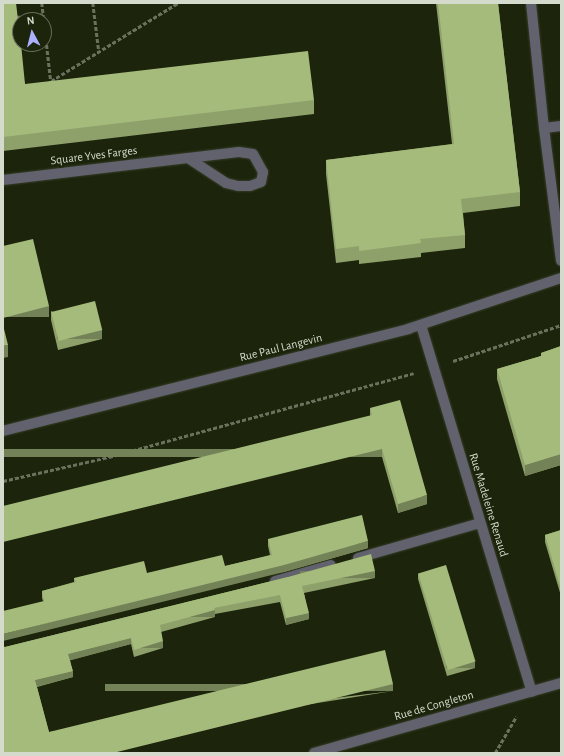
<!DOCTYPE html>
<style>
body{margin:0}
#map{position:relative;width:564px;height:756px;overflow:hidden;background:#1c240c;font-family:"Alegreya Sans",sans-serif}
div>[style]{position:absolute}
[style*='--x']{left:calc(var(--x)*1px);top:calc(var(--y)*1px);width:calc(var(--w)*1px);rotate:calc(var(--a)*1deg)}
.path>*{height:2.5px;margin-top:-1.25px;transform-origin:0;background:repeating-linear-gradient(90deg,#6a715d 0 4px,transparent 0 6px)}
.roads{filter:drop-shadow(0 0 1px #363e27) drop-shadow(0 0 1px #363e27)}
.lane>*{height:10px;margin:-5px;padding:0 5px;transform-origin:5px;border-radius:5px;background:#61626e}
.street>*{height:10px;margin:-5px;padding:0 5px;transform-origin:5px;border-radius:5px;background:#61626e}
.wall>*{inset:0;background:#8ea16b}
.shaded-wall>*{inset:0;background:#748357;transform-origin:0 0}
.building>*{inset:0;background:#a5bb7c;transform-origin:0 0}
span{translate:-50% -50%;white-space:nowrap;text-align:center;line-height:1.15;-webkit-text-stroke:4px #1c240c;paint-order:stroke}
.street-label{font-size:12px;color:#d5dbcc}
.frame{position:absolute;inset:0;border:4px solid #d5dbcc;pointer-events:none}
.north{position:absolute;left:12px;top:12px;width:40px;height:40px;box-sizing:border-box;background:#1c240c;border:1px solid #666d59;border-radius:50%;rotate:353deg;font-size:11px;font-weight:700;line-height:16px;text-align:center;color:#d5dbcc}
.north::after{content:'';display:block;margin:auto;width:14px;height:18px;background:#aab0fb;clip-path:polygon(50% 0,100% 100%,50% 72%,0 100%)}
</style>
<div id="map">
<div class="path">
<div style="--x:42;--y:3;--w:80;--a:83.5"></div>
<div style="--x:93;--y:3;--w:49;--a:83"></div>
<div style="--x:16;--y:17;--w:27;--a:-6"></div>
<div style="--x:51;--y:81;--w:149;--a:-31.6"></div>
<div style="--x:453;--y:361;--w:114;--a:-18.4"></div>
<div style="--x:3;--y:481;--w:109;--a:-12.8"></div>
<div style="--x:109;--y:457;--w:316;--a:-15.4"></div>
<div style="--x:495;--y:753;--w:42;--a:-59.7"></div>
</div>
<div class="roads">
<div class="lane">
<div style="--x:531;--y:3;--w:126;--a:84.1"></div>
<div style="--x:561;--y:126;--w:17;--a:173"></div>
<div style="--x:544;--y:128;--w:134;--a:82.7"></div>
<div style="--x:3;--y:180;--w:186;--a:-6.8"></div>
<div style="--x:188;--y:158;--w:51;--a:-6.7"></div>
<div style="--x:239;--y:152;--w:14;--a:8"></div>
<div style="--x:253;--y:154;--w:21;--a:61"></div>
<div style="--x:263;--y:172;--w:10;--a:101"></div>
<div style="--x:261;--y:182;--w:12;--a:160"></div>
<div style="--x:250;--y:186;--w:12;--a:180"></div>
<div style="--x:238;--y:186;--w:12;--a:-166"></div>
<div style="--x:226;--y:183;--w:45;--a:-146.7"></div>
<div style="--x:358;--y:558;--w:127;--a:-16"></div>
<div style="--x:275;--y:581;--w:58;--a:-15.9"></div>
</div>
<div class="street">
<div style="--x:421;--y:325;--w:383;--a:73.2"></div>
<div style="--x:3;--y:431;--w:418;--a:-14.1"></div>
<div style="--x:408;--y:329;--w:161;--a:-18.4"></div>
<div style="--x:314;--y:753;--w:257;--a:-15.8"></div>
</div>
</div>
<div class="wall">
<div style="clip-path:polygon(3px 3px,25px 84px,314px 100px,314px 114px,3px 151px)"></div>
<div style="clip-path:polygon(436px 3px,498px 3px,520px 192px,520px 206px,463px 213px,465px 235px,465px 248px,421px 253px,421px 257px,359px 264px,359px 260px,336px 263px,326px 174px,326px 160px,452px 144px)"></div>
<div style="clip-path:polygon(51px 311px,102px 339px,58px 350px,51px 320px)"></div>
<div style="clip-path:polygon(561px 346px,561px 465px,525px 476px,497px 379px,497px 369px,541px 356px,541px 353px)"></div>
<div style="clip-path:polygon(370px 408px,427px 504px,398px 513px,370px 415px)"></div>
<div style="clip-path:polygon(561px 530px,561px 596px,545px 542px,545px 535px)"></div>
<div style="clip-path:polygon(268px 539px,368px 548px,284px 572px,43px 601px,42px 598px,42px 591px,74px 582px,74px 578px,147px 573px,225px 566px,270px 555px,268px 546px)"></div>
<div style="clip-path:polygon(418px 573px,475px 668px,447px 676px,418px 579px)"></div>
<div style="clip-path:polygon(288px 577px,375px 578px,304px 593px,309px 619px,286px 625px,280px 602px,215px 614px,215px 617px,161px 632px,163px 648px,134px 657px,131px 644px,70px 660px,73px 677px,37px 687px,49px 732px,393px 691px,3px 753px,5px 647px)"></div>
</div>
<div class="shaded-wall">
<div style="left:49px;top:306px;width:11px;height:48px;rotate:90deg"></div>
<div style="left:102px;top:330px;width:9px;height:45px;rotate:90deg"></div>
<div style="clip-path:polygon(8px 345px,8px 357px,3px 358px,3px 346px)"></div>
<div style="left:382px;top:449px;width:8px;height:390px;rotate:90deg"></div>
<div style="clip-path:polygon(561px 454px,561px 465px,525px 476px,525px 465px)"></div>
<div style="clip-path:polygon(427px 495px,427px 504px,398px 513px,398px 504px)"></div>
<div style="clip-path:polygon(368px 541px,368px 548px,284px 572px,3px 641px,3px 634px)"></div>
<div style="left:375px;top:571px;width:7px;height:75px;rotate:90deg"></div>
<div style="left:215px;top:610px;width:7px;height:57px;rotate:90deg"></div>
<div style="clip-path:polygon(309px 613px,309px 619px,286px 625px,286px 618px)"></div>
<div style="clip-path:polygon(131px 638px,131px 644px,68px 661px,68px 654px)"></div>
<div style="left:163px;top:641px;width:7px;height:30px;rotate:90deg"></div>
<div style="left:475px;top:662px;width:6px;height:29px;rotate:90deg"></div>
<div style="clip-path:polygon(73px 671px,73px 677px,35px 687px,35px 680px)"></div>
<div style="left:393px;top:684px;width:7px;height:288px;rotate:90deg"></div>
</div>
<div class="building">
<div style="clip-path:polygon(3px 3px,16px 3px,20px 36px,20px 44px,21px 44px,25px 84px,308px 51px,314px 100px,3px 137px)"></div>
<div style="clip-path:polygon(438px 3px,498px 3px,520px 192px,461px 199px,465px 235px,420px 239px,421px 243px,359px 251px,359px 246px,336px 249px,326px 160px,454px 144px)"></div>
<div style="clip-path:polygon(33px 239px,49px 306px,3px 318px,3px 246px)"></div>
<div style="left:95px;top:301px;width:30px;height:45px;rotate:76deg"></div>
<div style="clip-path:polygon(3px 325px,8px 345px,3px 346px)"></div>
<div style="clip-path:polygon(561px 346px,561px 454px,525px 465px,497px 369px,541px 356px,541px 353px)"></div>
<div style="clip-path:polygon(400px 400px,427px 495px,398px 504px,382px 449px,3px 542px,3px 506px,372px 415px,370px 408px)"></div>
<div style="clip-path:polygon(362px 515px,368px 541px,284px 565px,3px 634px,3px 611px,44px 601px,42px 591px,76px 582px,74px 578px,144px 561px,147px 573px,222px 555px,225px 566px,272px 555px,268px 539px)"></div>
<div style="clip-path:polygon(561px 530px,561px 589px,545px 535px)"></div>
<div style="clip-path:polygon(371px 554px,375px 571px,302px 586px,309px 613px,286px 618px,280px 595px,214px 608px,215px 610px,160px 625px,163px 641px,134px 650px,131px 638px,68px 654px,73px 671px,35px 680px,49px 732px,385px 650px,393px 684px,113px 753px,3px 753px,3px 646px,5px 647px,288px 577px)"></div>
<div style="left:446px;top:565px;width:101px;height:29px;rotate:73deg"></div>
</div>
<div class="street-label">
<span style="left:94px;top:156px;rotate:-7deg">Square Yves Farges</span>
<span style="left:281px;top:348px;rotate:-14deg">Rue Paul Langevin</span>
<span style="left:488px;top:505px;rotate:73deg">Rue Madeleine Renaud</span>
<span style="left:434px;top:706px;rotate:-16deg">Rue de Congleton</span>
</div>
<div class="frame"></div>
<div class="north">N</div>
</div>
